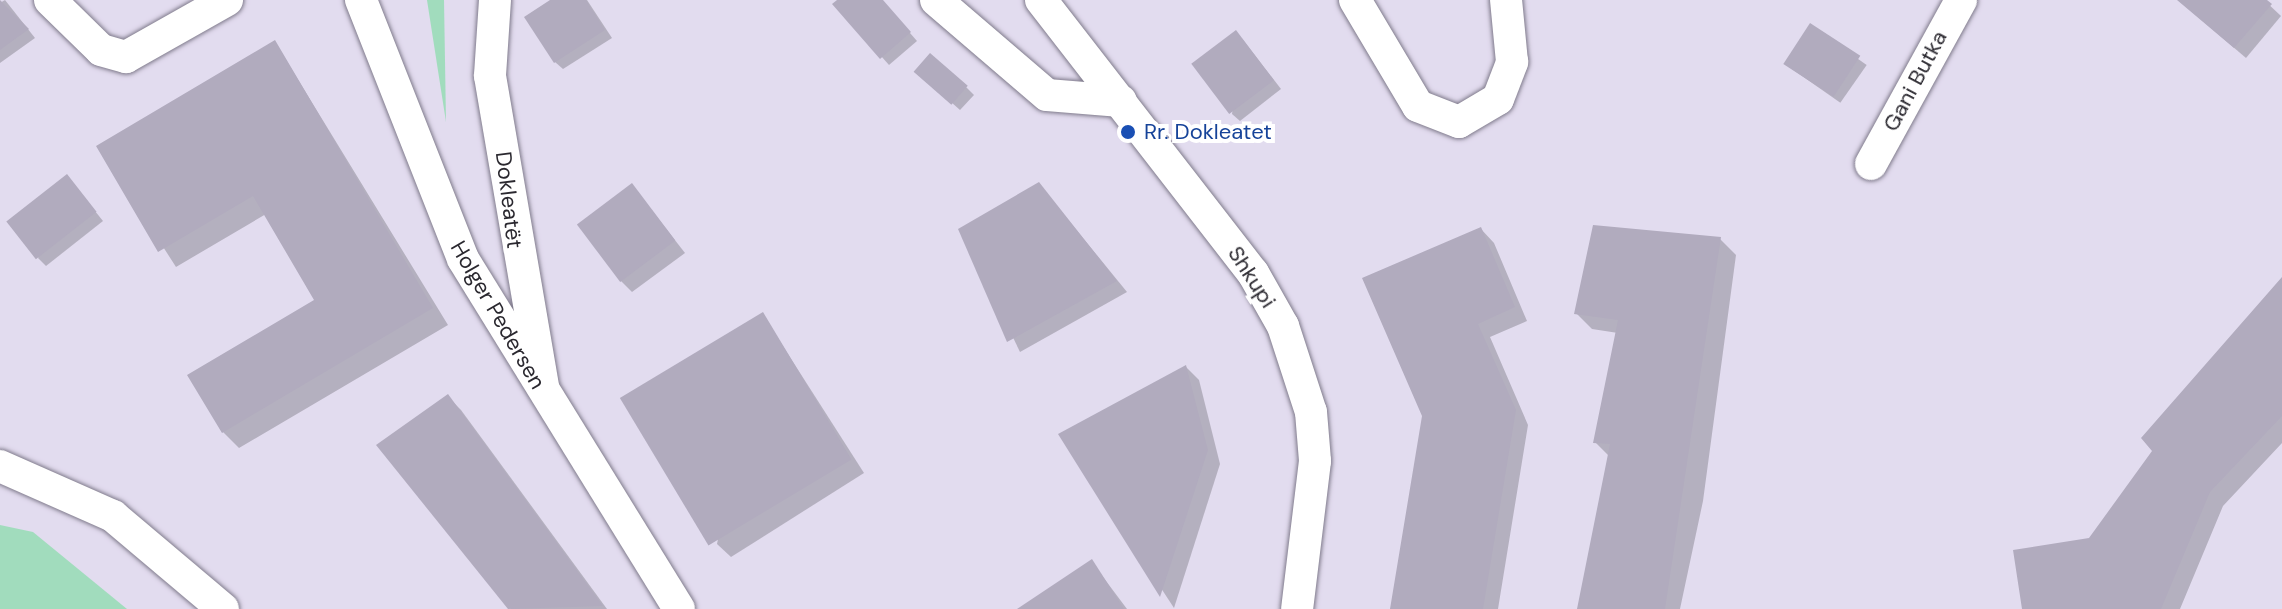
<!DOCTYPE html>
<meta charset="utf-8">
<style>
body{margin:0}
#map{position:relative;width:2282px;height:609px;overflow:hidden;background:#e2dcef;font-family:"DM Sans",sans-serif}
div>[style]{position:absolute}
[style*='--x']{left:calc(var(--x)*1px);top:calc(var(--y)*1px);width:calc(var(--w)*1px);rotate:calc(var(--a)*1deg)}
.green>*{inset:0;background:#a1dcbd}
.shadow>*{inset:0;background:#0003;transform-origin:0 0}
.building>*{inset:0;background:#b1abbe;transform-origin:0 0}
.roads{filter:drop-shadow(0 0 2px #807b8c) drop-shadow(0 0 2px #807b8c)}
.minor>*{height:32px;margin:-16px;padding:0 16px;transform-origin:16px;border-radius:16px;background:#fff}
.dots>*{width:22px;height:22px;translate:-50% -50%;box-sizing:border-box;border:4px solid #fff;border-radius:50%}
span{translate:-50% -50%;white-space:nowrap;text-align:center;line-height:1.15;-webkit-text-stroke:8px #fff;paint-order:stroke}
.street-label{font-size:22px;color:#2a282f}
.transit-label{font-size:22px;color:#164399}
.left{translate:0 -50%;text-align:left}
</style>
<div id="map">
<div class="green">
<div style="clip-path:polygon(427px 0,444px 0,446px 122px)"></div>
<div style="clip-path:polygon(0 525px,33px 532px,127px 609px,0 609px)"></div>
</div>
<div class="shadow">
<div style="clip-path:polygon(5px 0,35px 38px,0 63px,0 3px)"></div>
<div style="clip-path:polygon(554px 0,587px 0,612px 38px,563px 69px,555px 62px)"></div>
<div style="clip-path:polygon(840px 0,881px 0,917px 41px,889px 65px,835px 4px)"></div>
<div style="clip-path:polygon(2178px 0,2264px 0,2281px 16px,2246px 58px)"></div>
<div style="left:1811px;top:26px;width:68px;height:46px;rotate:35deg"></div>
<div style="clip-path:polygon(1243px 40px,1281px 89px,1240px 121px,1232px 114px)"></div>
<div style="clip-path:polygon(275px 42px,448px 325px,239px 448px,223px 432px,317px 300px,266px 214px,176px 267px,99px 147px)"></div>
<div style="clip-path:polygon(925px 79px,966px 87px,974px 95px,960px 110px)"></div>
<div style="clip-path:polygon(1039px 184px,1127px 292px,1020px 352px,961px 230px)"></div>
<div style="clip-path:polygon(74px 185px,103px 221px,46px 266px,38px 258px)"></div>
<div style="clip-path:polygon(632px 185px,685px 253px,632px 292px,621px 281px)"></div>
<div style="clip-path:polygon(1481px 229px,1494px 243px,1527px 321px,1490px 337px,1528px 425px,1498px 609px,1392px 609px)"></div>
<div style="clip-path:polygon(1720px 239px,1736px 255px,1703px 501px,1680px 609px,1579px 609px,1609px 456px,1595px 442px,1618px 333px,1592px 329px,1576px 313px)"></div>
<div style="clip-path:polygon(2282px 280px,2282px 443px,2223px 506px,2180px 609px,2024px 609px,2090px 539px)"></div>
<div style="clip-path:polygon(763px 315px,864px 473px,731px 557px,717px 544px)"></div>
<div style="clip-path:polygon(1186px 367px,1199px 380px,1220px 464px,1174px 608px,1061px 435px)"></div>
<div style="clip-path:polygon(448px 397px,461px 410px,607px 609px,511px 609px,379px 445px)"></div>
<div style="clip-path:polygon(1091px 561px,1127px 609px,1020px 609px)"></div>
</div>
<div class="building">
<div style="clip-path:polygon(0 0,29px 29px,0 50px)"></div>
<div style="clip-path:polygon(550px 0,586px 0,605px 30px,554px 63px,524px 17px)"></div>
<div style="clip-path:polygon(837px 0,883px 0,911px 32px,880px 59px,832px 4px)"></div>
<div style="clip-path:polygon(2177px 0,2267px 0,2272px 4px,2234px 48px)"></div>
<div style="left:1810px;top:23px;width:60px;height:49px;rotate:33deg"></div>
<div style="left:1236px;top:30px;width:63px;height:56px;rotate:53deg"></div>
<div style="clip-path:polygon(275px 40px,433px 308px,222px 433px,187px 375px,314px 300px,253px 196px,158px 252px,96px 146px)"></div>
<div style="left:930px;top:53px;width:50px;height:25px;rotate:41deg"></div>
<div style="left:67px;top:174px;width:48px;height:77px;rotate:52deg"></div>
<div style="clip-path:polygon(1039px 182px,1117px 281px,1007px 342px,958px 229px)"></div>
<div style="left:632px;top:183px;width:72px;height:69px;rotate:53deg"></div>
<div style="clip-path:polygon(1593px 225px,1721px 237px,1665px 609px,1577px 609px,1610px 444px,1593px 443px,1618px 320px,1574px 314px)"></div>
<div style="clip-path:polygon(1481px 227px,1515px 307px,1478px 324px,1516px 410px,1483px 609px,1390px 609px,1422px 416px,1362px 278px)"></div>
<div style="clip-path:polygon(2282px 277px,2282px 416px,2210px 492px,2161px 609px,2022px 609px,2013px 550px,2089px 538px,2152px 451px,2141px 438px)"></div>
<div style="left:763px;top:312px;width:172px;height:167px;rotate:59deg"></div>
<div style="clip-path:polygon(1186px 365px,1208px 450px,1160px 597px,1058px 434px)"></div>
<div style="clip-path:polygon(448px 394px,603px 606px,508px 609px,376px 445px)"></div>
<div style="clip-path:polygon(1092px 559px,1124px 609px,1017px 609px)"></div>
</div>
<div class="roads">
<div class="minor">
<div style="--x:50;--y:0;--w:71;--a:44.4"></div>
<div style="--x:101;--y:50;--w:26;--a:16"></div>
<div style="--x:126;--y:57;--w:116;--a:-29.4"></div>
<div style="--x:361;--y:0;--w:278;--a:68.5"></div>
<div style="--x:463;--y:259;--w:411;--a:58.3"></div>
<div style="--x:495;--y:0;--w:76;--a:93.8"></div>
<div style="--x:490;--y:76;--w:315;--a:80.3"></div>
<div style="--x:936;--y:0;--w:146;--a:40.6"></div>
<div style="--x:1047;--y:95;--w:74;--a:4.6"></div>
<div style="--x:1041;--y:0;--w:346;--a:52.2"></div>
<div style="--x:1253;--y:273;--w:61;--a:60.5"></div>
<div style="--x:1283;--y:326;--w:90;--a:72"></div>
<div style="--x:1311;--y:412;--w:49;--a:85.3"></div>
<div style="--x:1315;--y:461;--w:149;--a:96.9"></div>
<div style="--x:1355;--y:0;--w:123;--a:59.3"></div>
<div style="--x:1418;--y:106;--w:44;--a:21.3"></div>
<div style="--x:1459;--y:122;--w:45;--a:-30.5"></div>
<div style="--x:1498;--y:99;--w:40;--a:-69"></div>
<div style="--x:1512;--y:62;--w:62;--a:-95.5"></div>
<div style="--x:1871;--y:164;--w:187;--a:-61.2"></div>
<div style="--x:0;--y:466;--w:124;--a:23.9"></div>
<div style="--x:113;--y:516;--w:144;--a:40.2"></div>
</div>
</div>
<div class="dots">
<div style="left:1128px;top:132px;background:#1a4fb4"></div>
</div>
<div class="street-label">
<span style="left:1915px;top:81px;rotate:-62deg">Gani Butka</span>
<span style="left:509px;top:200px;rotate:83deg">Dokleatët</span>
<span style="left:1252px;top:277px;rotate:57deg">Shkupi</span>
<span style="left:498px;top:315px;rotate:60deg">Holger Pedersen</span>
</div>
<div class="transit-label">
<span class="left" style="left:1144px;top:132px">Rr. Dokleatet</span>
</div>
</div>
